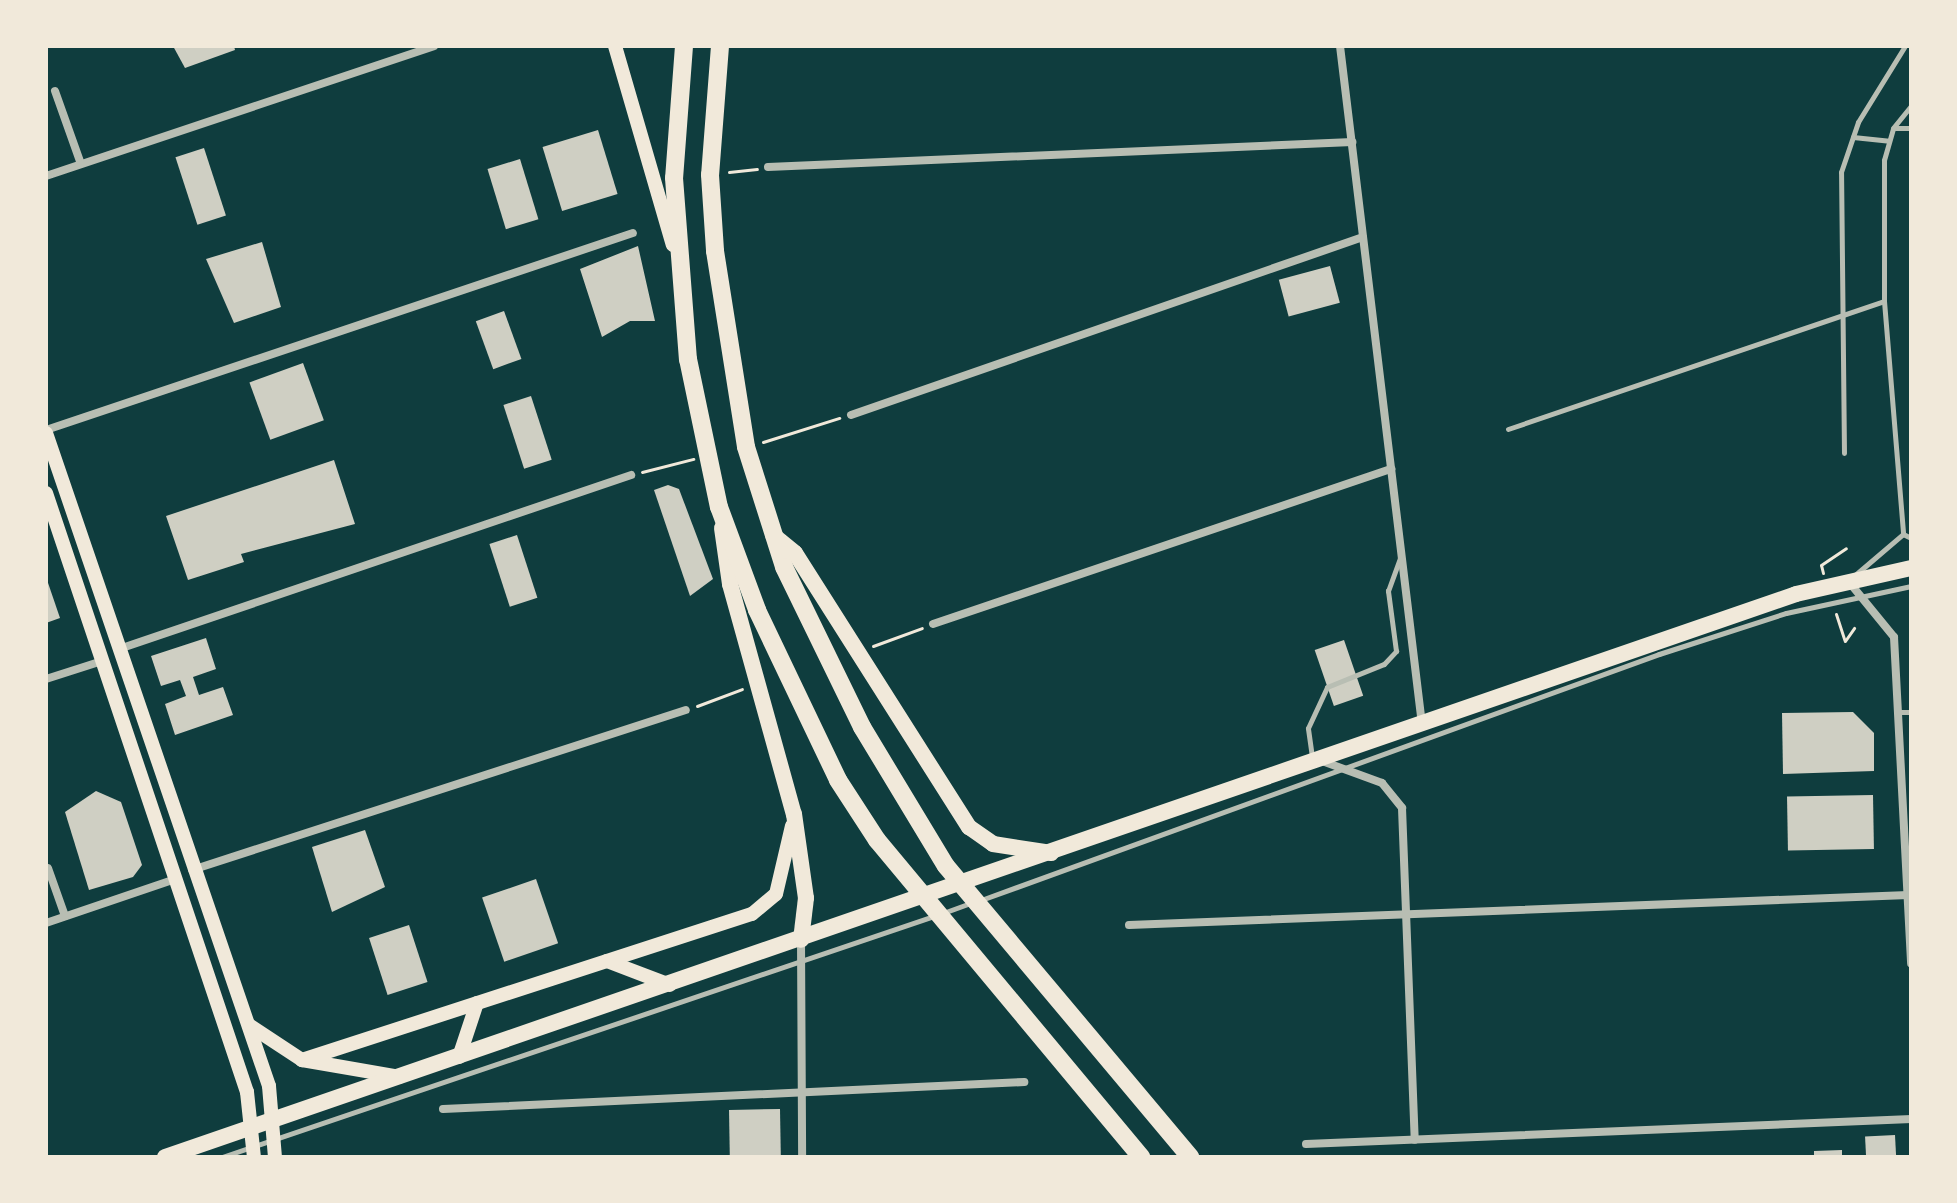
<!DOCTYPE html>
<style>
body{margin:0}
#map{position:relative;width:1957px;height:1203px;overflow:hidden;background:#0f3d3e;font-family:"Libre Baskerville",serif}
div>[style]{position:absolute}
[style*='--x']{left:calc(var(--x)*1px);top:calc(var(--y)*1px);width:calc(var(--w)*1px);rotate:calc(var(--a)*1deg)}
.building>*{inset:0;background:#cfcfc3;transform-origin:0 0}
.path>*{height:3px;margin:-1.5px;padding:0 1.5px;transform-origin:1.5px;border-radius:1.5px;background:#f1e9da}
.service>*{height:5px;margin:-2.5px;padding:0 2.5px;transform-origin:2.5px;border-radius:2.5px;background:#b8beb3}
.minor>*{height:8px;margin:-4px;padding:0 4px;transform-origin:4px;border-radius:4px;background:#b8beb3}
.secondary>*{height:14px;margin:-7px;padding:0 7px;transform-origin:7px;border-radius:7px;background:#f1e9da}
.primary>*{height:16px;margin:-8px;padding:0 8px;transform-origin:8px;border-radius:8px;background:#f1e9da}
.trunk>*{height:18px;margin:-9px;padding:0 9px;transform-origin:9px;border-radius:9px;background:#f1e9da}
span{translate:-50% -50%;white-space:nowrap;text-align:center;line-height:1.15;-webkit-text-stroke:8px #f1e9da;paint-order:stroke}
.frame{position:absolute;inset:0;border:48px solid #f1e9da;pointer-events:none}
</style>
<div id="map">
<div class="building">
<div style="clip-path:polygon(173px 46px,234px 46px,235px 50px,185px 68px)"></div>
<div style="left:598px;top:130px;width:67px;height:58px;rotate:73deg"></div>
<div style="left:204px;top:148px;width:71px;height:30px;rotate:72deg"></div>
<div style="left:520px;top:159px;width:63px;height:34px;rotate:73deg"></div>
<div style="clip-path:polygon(262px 242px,281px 307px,234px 323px,206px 259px)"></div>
<div style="clip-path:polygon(638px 246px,655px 321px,630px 321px,602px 337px,580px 269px)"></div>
<div style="left:1330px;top:266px;width:38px;height:53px;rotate:75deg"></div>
<div style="left:504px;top:311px;width:51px;height:30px;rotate:70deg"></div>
<div style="left:303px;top:363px;width:61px;height:57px;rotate:70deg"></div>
<div style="left:531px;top:396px;width:67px;height:29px;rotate:72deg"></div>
<div style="clip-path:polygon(334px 460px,355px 524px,241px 554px,244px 562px,188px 580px,166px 516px)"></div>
<div style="clip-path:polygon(668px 485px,679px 489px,713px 579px,690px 596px,654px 490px)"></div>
<div style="left:517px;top:535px;width:66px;height:29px;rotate:72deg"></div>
<div style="clip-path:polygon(46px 577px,60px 618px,46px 623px)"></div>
<div style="clip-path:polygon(206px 638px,216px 669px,193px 677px,199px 695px,223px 687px,233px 715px,175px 735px,165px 704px,186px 696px,180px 680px,161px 686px,151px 656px)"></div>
<div style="left:1344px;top:640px;width:59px;height:31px;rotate:71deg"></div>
<div style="clip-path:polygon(1853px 712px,1874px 733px,1874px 771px,1783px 774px,1782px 713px)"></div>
<div style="clip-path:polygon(96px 791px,121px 802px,142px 865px,133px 877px,89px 890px,65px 812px)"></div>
<div style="left:1873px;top:795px;width:54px;height:86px;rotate:89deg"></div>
<div style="clip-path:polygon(365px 830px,385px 887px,332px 912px,312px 847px)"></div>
<div style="left:536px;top:879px;width:68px;height:57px;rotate:71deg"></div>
<div style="left:409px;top:925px;width:60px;height:42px;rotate:72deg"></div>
<div style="left:780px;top:1109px;width:48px;height:51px;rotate:89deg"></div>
<div style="left:1895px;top:1135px;width:22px;height:30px;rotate:87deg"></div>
<div style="clip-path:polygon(1842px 1150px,1842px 1157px,1814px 1157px,1814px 1151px)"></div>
</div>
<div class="path">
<div style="--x:729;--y:172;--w:28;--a:-6"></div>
<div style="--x:763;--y:442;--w:80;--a:-17.5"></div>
<div style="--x:642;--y:472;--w:53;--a:-14.3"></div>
<div style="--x:1823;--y:573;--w:8;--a:-104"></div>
<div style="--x:1821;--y:565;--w:30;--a:-34"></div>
<div style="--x:1836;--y:614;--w:28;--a:72"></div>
<div style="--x:1845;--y:641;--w:16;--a:-55"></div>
<div style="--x:873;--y:646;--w:52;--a:-20.2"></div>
<div style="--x:697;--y:706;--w:48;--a:-20.7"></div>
</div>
<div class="service">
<div style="--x:1894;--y:128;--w:17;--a:0"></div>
<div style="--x:1853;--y:137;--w:36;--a:6"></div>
<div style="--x:1884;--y:301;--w:141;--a:-90"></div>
<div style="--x:1884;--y:160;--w:33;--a:-74"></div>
<div style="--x:1893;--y:128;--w:28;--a:-51"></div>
<div style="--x:1508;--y:429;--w:397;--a:-18.8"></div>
<div style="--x:1884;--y:301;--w:234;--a:85.3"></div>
<div style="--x:1844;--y:453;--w:281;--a:-90.6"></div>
<div style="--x:1841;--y:172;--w:53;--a:-71.2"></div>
<div style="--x:1858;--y:122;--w:89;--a:-58.3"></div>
<div style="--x:1903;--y:534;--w:9;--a:27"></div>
<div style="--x:1855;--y:575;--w:63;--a:-40.5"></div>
<div style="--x:1899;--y:712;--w:12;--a:0"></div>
<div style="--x:1312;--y:757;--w:29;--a:-98"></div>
<div style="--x:1308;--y:728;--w:45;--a:-65.1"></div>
<div style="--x:1327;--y:687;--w:61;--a:-22"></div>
<div style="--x:1384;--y:664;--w:18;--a:-47"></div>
<div style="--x:1396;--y:651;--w:61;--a:-97.6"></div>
<div style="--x:1388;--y:591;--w:35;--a:-70"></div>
<div style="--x:981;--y:900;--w:721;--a:-19.94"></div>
<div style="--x:1659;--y:654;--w:133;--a:-17.9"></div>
<div style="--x:1786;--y:613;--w:128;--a:-12.2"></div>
<div style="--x:943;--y:913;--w:30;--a:-20"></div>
<div style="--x:222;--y:1157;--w:752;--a:-18.7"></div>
</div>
<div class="minor">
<div style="--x:1340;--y:46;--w:684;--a:83.11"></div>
<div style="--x:55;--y:91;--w:77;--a:70.4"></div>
<div style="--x:768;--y:167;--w:585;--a:-2.45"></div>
<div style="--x:46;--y:176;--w:409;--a:-18.5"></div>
<div style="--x:851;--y:415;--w:542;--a:-19.17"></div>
<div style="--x:46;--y:430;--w:619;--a:-18.55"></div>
<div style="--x:1849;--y:582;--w:71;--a:50.7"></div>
<div style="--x:1894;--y:637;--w:327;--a:87"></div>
<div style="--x:933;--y:624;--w:484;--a:-18.7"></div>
<div style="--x:119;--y:649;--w:541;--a:-18.77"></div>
<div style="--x:46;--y:679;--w:59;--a:-17.8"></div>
<div style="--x:1322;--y:761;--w:64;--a:20.1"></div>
<div style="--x:1382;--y:783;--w:32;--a:51"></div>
<div style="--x:1402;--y:808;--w:332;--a:87.8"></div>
<div style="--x:48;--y:868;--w:51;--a:70.5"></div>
<div style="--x:192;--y:870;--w:519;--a:-17.95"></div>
<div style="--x:46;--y:923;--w:136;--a:-18.8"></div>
<div style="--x:1129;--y:925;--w:780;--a:-2.21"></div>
<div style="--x:801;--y:940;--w:217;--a:89.7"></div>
<div style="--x:443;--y:1109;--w:582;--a:-2.66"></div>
<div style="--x:1306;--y:1144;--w:606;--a:-2.37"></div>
</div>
<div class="secondary">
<div style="--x:615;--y:46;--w:207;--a:73.8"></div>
<div style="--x:46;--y:433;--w:690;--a:71.14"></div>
<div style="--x:269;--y:1086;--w:71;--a:85.2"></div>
<div style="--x:46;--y:493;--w:632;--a:71.45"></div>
<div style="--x:247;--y:1092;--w:65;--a:83.9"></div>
<div style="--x:607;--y:961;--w:67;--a:20.9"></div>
<div style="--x:249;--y:1025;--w:64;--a:33.4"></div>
<div style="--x:302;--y:1060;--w:99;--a:9.8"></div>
<div style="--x:459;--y:1057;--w:57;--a:-71.6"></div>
<div style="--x:302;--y:1060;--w:473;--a:-18"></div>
<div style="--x:752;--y:914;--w:31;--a:-40"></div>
<div style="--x:776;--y:894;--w:70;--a:-76.8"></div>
</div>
<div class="primary">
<div style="--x:722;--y:528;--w:57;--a:81.9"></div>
<div style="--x:730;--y:584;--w:239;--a:74.5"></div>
<div style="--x:794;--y:814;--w:85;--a:81.9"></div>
<div style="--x:806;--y:898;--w:42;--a:96.8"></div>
<div style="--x:773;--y:535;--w:28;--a:39"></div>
<div style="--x:795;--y:553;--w:325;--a:57.6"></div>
<div style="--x:969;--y:827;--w:29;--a:35"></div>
<div style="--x:993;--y:844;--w:59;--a:8.8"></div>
<div style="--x:165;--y:1157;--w:1725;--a:-19.04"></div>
<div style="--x:1796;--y:594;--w:118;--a:-12.7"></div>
</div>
<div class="trunk">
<div style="--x:684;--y:46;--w:132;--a:94.3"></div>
<div style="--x:674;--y:178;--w:182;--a:85.6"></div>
<div style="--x:688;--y:359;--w:151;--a:78.2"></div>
<div style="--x:719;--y:507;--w:110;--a:69.7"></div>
<div style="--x:757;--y:610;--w:188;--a:64.5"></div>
<div style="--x:838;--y:780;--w:72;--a:57"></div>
<div style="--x:877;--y:840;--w:413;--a:50.2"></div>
<div style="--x:720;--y:46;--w:129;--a:94.4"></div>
<div style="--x:710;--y:175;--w:76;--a:86.2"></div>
<div style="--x:715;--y:251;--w:198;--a:81"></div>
<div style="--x:746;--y:447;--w:126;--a:72.4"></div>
<div style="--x:784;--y:567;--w:178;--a:64"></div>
<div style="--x:862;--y:727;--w:162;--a:58.9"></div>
<div style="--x:946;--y:866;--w:380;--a:50"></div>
</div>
<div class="frame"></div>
</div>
